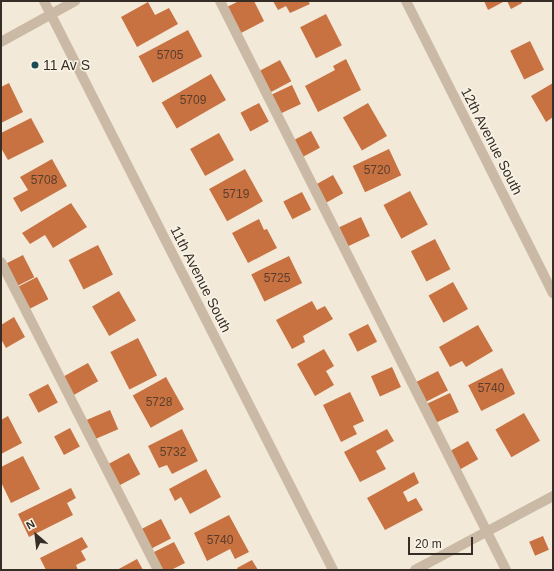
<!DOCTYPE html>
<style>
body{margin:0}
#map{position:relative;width:554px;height:571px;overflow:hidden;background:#f2e9d9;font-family:Arial,sans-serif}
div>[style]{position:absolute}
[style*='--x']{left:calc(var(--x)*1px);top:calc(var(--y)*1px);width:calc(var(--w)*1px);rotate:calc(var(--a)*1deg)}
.building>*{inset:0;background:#c87141;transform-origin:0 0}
.minor>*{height:10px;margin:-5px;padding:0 5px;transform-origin:5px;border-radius:5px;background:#cabaa5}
.dots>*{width:11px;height:11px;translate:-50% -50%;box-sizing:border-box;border:2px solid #f9f3e5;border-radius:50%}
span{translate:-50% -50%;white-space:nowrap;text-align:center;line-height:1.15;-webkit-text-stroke:3px #f9f3e5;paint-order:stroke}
.number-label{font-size:12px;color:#5a3e2d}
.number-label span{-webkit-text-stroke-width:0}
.poi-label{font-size:14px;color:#352d26}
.left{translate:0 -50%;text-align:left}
.street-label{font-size:14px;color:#352d26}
.frame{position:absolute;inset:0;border:2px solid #352d26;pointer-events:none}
.north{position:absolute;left:16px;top:515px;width:40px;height:40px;-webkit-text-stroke:3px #f9f3e5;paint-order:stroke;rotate:332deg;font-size:11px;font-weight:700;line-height:16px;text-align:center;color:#352d26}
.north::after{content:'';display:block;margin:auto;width:14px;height:18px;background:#352d26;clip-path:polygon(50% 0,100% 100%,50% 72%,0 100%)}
.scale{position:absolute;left:408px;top:537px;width:65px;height:18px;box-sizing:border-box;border:2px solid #352d26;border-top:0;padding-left:5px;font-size:12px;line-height:14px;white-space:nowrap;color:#352d26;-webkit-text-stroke:3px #f9f3e5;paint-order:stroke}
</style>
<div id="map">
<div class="building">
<div style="clip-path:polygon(239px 1px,254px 1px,264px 21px,241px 33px,227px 7px)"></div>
<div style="clip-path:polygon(273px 1px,308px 1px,310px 4px,290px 13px,286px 6px,278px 10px)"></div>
<div style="clip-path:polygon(484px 1px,505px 1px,488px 10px)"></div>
<div style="clip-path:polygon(507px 1px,522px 1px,522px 3px,511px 9px)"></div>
<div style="clip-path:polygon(148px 2px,155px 15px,169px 8px,178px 24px,137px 47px,121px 17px)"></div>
<div style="left:326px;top:14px;width:35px;height:29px;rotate:63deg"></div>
<div style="left:188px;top:30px;width:30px;height:56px;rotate:62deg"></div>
<div style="left:530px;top:41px;width:32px;height:22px;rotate:64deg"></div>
<div style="clip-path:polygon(346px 59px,361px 90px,318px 112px,305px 86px,335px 70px,333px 66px)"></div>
<div style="left:280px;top:60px;width:24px;height:25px;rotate:62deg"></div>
<div style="left:211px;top:74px;width:30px;height:57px;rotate:60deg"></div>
<div style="clip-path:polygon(9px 83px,23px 112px,1px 123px,1px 87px)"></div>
<div style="clip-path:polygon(553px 83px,553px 117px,546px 122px,531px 96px)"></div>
<div style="left:292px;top:85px;width:21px;height:24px;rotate:65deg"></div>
<div style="left:259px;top:103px;width:21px;height:21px;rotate:62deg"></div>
<div style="left:368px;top:103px;width:38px;height:29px;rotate:60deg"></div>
<div style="clip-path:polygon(31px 118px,44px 142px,8px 160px,1px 148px,1px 133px)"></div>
<div style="left:311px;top:131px;width:19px;height:19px;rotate:62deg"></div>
<div style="left:219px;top:133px;width:31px;height:33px;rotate:61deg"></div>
<div style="left:389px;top:149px;width:29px;height:40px;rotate:65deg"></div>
<div style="clip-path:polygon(52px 159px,67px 186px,21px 212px,13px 198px,28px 190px,20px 177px)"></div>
<div style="left:245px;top:169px;width:37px;height:41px;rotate:61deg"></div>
<div style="left:333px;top:175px;width:21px;height:19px;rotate:61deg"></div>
<div style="left:410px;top:191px;width:38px;height:30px;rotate:62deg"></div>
<div style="left:302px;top:192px;width:20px;height:21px;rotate:63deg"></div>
<div style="clip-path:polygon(71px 203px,87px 227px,53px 248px,45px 235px,30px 244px,22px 233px)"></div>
<div style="left:361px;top:217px;width:21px;height:24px;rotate:65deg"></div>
<div style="clip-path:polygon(259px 219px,264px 230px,267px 229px,277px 248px,248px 263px,232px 233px)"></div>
<div style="left:435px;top:239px;width:34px;height:27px;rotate:63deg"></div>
<div style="left:98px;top:245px;width:33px;height:33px;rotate:63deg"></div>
<div style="left:23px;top:255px;width:25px;height:21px;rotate:63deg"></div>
<div style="left:289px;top:256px;width:30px;height:42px;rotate:64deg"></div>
<div style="left:37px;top:277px;width:25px;height:24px;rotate:63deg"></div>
<div style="left:453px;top:282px;width:31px;height:28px;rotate:61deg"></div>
<div style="left:119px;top:291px;width:34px;height:31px;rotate:60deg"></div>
<div style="clip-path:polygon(312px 301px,317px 310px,325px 306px,333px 319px,303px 336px,305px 342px,292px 349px,276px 320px)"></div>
<div style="clip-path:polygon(14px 317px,25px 337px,6px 348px,1px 339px,1px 325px)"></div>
<div style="left:368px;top:324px;width:20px;height:22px;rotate:63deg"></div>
<div style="clip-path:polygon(478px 325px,493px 351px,466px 367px,462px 361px,450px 367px,439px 347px)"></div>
<div style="left:138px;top:338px;width:42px;height:31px;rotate:63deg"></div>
<div style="clip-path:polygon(324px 349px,334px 366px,326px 371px,334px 385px,315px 396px,297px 364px)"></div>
<div style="left:88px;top:363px;width:21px;height:30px;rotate:61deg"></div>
<div style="left:392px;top:367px;width:22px;height:23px;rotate:66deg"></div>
<div style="left:502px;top:368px;width:29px;height:38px;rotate:63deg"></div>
<div style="left:438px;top:371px;width:22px;height:25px;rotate:63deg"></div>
<div style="left:166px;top:377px;width:37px;height:38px;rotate:61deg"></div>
<div style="left:48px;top:384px;width:21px;height:22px;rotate:62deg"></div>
<div style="clip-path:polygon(350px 392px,364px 421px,353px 426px,357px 434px,341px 442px,323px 405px)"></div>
<div style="left:450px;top:393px;width:21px;height:26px;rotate:65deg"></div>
<div style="left:110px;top:410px;width:21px;height:28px;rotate:67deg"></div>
<div style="left:524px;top:413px;width:32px;height:33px;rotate:60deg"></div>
<div style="clip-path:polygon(8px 416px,22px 443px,1px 454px,1px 420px)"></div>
<div style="left:70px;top:428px;width:21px;height:18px;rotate:62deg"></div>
<div style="clip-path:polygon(182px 429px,198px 461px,172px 474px,167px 465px,159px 468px,148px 446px)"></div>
<div style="clip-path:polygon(387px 429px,394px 441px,376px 451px,386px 469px,360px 482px,344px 452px)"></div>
<div style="left:468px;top:441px;width:21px;height:22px;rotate:61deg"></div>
<div style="left:129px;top:453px;width:24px;height:26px;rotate:62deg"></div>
<div style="clip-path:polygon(23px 456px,40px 489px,11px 503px,1px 482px,1px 467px)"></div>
<div style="clip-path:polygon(206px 469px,221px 497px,190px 514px,181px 497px,175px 501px,169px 489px)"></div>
<div style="clip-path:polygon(414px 472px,419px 483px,403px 492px,408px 502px,416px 498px,423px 510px,385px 530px,367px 498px)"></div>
<div style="clip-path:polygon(71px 488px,76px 498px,67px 503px,73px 515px,29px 537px,18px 514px)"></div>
<div style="clip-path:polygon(229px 515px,249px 552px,235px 559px,230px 549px,207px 561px,194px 533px)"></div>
<div style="left:161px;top:519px;width:22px;height:24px;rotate:63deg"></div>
<div style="left:543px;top:536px;width:15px;height:15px;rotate:67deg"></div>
<div style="clip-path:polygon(82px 537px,88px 547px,81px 551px,86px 560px,76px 565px,78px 570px,46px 570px,40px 558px)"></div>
<div style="clip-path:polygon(174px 542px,185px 563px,171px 570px,160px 570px,152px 553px)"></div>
<div style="clip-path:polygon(137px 559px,143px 570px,117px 570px)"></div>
<div style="clip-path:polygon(252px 560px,258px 570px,238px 570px,237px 568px)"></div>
</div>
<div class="minor">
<div style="--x:44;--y:1;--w:638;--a:63.07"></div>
<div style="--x:220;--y:1;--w:637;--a:63.31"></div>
<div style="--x:406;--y:1;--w:327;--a:63.3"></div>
<div style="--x:1;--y:42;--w:85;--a:-29"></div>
<div style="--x:1;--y:262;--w:346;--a:63"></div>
<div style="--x:415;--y:570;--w:157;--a:-28.2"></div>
</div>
<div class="dots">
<div style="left:35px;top:65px;background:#1b4c57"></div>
</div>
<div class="number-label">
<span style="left:170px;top:56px">5705</span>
<span style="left:193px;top:101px">5709</span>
<span style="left:377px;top:171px">5720</span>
<span style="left:44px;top:181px">5708</span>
<span style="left:236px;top:195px">5719</span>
<span style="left:277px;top:279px">5725</span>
<span style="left:491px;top:389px">5740</span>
<span style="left:159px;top:403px">5728</span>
<span style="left:173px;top:453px">5732</span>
<span style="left:220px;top:541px">5740</span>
</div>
<div class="poi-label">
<span class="left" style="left:43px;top:65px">11 Av S</span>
</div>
<div class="street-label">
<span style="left:492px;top:141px;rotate:63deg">12th Avenue South</span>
<span style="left:201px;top:279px;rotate:63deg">11th Avenue South</span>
</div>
<div class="frame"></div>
<div class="north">N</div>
<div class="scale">20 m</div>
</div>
